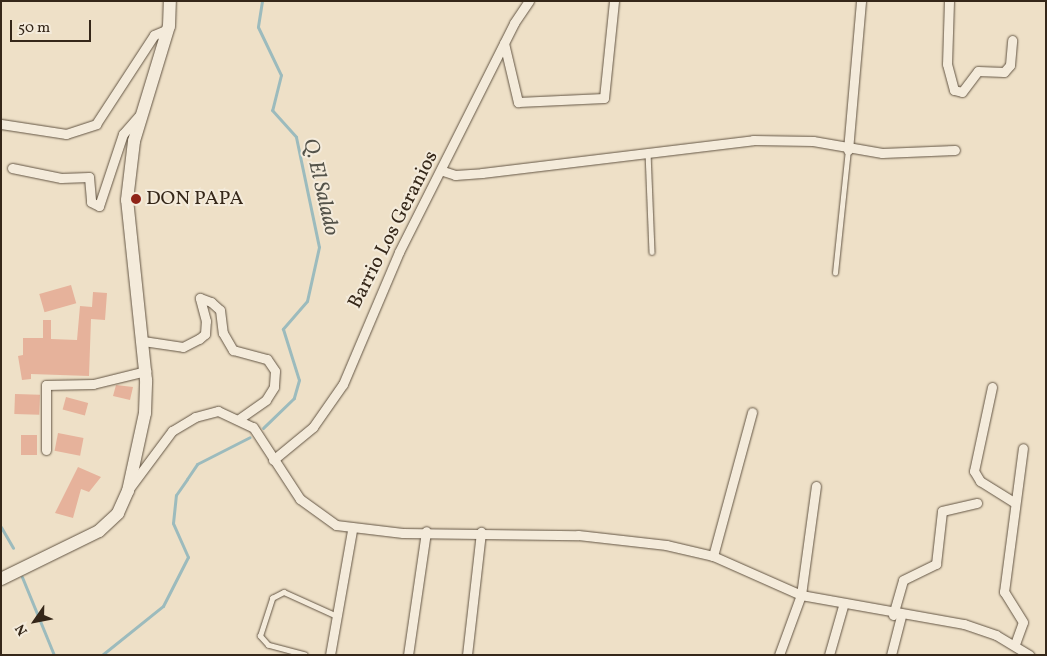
<!DOCTYPE html>
<style>
body{margin:0}
#map{position:relative;width:1047px;height:656px;overflow:hidden;background:#eee0c7;font-family:Vollkorn,serif}
div>[style]{position:absolute}
[style*='--x']{left:calc(var(--x)*1px);top:calc(var(--y)*1px);width:calc(var(--w)*1px);rotate:calc(var(--a)*1deg)}
.stream>*{height:3px;margin:-1.5px;padding:0 1.5px;transform-origin:1.5px;border-radius:1.5px;background:#9cbbbd}
.building>*{inset:0;background:#e6b29b;transform-origin:0 0}
.roads{filter:drop-shadow(0 0 1px #635544) drop-shadow(0 0 1px #635544)}
.service>*{height:4.5px;margin:-2.25px;padding:0 2.25px;transform-origin:2.25px;border-radius:2.25px;background:#f4ebdb}
.minor>*{height:9px;margin:-4.5px;padding:0 4.5px;transform-origin:4.5px;border-radius:4.5px;background:#f4ebdb}
.secondary>*{height:12px;margin:-6px;padding:0 6px;transform-origin:6px;border-radius:6px;background:#f4ebdb}
.dots>*{width:14px;height:14px;translate:-50% -50%;box-sizing:border-box;border:2px solid #f4ebdb;border-radius:50%}
span{translate:-50% -50%;white-space:nowrap;text-align:center;line-height:1.15;-webkit-text-stroke:4px #f4ebdb;paint-order:stroke}
.poi-label{font-size:20px;color:#352719}
.left{translate:0 -50%;text-align:left}
.street-label{font-size:20px;color:#352719}
.water-label{font-size:21px;color:#54534a;font-style:italic}
.frame{position:absolute;inset:0;border:2px solid #352719;pointer-events:none}
.north{position:absolute;left:10px;top:596px;width:50px;height:50px;-webkit-text-stroke:4px #f4ebdb;paint-order:stroke;rotate:237deg;font-size:14px;font-weight:700;line-height:20px;text-align:center;color:#352719}
.north::after{content:'';display:block;margin:auto;width:18px;height:22px;background:#352719;clip-path:polygon(50% 0,100% 100%,50% 72%,0 100%)}
.scale{position:absolute;left:10px;top:20px;width:81px;height:22px;box-sizing:border-box;border:2px solid #352719;border-top:0;padding-left:6px;font-size:15px;line-height:18px;white-space:nowrap;color:#352719;-webkit-text-stroke:4px #f4ebdb;paint-order:stroke}
</style>
<div id="map">
<div class="stream">
<div style="--x:262;--y:1;--w:26;--a:99"></div>
<div style="--x:258;--y:27;--w:53;--a:64.4"></div>
<div style="--x:281;--y:75;--w:36;--a:104"></div>
<div style="--x:272;--y:110;--w:36;--a:48"></div>
<div style="--x:296;--y:137;--w:112;--a:78.2"></div>
<div style="--x:319;--y:247;--w:55;--a:102.5"></div>
<div style="--x:307;--y:301;--w:37;--a:131"></div>
<div style="--x:283;--y:329;--w:53;--a:72.6"></div>
<div style="--x:299;--y:380;--w:19;--a:106"></div>
<div style="--x:294;--y:398;--w:43;--a:135.9"></div>
<div style="--x:1;--y:527;--w:24;--a:60"></div>
<div style="--x:22;--y:577;--w:84;--a:67.7"></div>
<div style="--x:102;--y:655;--w:78;--a:-38.8"></div>
<div style="--x:163;--y:606;--w:55;--a:-63"></div>
<div style="--x:188;--y:557;--w:37;--a:-114"></div>
<div style="--x:173;--y:523;--w:28;--a:-84"></div>
<div style="--x:176;--y:495;--w:19;--a:-55"></div>
<div style="--x:187;--y:479;--w:18;--a:-56"></div>
<div style="--x:197;--y:464;--w:59;--a:-27"></div>
</div>
<div class="building">
<div style="left:71px;top:285px;width:19px;height:33px;rotate:74deg"></div>
<div style="clip-path:polygon(93px 292px,107px 293px,105px 320px,91px 319px,89px 376px,31px 374px,31px 379px,22px 380px,18px 356px,23px 355px,23px 338px,43px 338px,43px 320px,51px 320px,51px 339px,77px 340px,80px 306px,92px 307px)"></div>
<div style="clip-path:polygon(116px 385px,133px 387px,130px 400px,113px 396px)"></div>
<div style="left:15px;top:394px;width:25px;height:20px;rotate:2deg"></div>
<div style="left:66px;top:397px;width:23px;height:13px;rotate:15deg"></div>
<div style="left:58px;top:433px;width:26px;height:18px;rotate:11deg"></div>
<div style="left:21px;top:435px;width:16px;height:20px"></div>
<div style="clip-path:polygon(78px 467px,101px 477px,89px 492px,81px 489px,73px 518px,55px 513px)"></div>
</div>
<div class="roads">
<div class="service">
<div style="--x:648;--y:152;--w:100;--a:87.7"></div>
<div style="--x:835;--y:273;--w:124;--a:-84"></div>
<div style="--x:305;--y:655;--w:38;--a:-165"></div>
<div style="--x:268;--y:645;--w:12;--a:-132"></div>
<div style="--x:260;--y:636;--w:40;--a:-72"></div>
<div style="--x:272;--y:598;--w:13;--a:-27"></div>
<div style="--x:284;--y:592;--w:58;--a:24.4"></div>
</div>
<div class="minor">
<div style="--x:949;--y:1;--w:63;--a:91.8"></div>
<div style="--x:947;--y:64;--w:27;--a:75"></div>
<div style="--x:954;--y:90;--w:8;--a:14"></div>
<div style="--x:962;--y:92;--w:26;--a:-53"></div>
<div style="--x:978;--y:71;--w:26;--a:2"></div>
<div style="--x:1004;--y:72;--w:9;--a:-49"></div>
<div style="--x:1010;--y:65;--w:25;--a:-85"></div>
<div style="--x:504;--y:43;--w:61;--a:76.7"></div>
<div style="--x:518;--y:102;--w:86;--a:-2.7"></div>
<div style="--x:604;--y:98;--w:98;--a:-84.1"></div>
<div style="--x:1;--y:124;--w:66;--a:8.7"></div>
<div style="--x:66;--y:134;--w:32;--a:-18"></div>
<div style="--x:96;--y:124;--w:106;--a:-56.9"></div>
<div style="--x:154;--y:35;--w:15;--a:-23"></div>
<div style="--x:848;--y:150;--w:150;--a:-85"></div>
<div style="--x:12;--y:168;--w:50;--a:11.5"></div>
<div style="--x:61;--y:178;--w:28;--a:-2"></div>
<div style="--x:89;--y:177;--w:25;--a:85"></div>
<div style="--x:91;--y:202;--w:9;--a:27"></div>
<div style="--x:99;--y:206;--w:76;--a:-71.6"></div>
<div style="--x:123;--y:134;--w:28;--a:-49"></div>
<div style="--x:443;--y:171;--w:13;--a:18"></div>
<div style="--x:455;--y:175;--w:27;--a:-4"></div>
<div style="--x:482;--y:173;--w:273;--a:-6.9"></div>
<div style="--x:753;--y:140;--w:60;--a:1"></div>
<div style="--x:813;--y:141;--w:70;--a:9.9"></div>
<div style="--x:882;--y:153;--w:73;--a:-2.4"></div>
<div style="--x:143;--y:341;--w:40;--a:8.5"></div>
<div style="--x:183;--y:347;--w:18;--a:-27"></div>
<div style="--x:199;--y:339;--w:8;--a:-40"></div>
<div style="--x:205;--y:334;--w:13;--a:-86"></div>
<div style="--x:206;--y:321;--w:24;--a:-105"></div>
<div style="--x:200;--y:298;--w:12;--a:20"></div>
<div style="--x:211;--y:302;--w:12;--a:42"></div>
<div style="--x:220;--y:310;--w:23;--a:83"></div>
<div style="--x:223;--y:333;--w:20;--a:60"></div>
<div style="--x:233;--y:350;--w:35;--a:15"></div>
<div style="--x:267;--y:359;--w:14;--a:56"></div>
<div style="--x:275;--y:371;--w:16;--a:94"></div>
<div style="--x:274;--y:387;--w:15;--a:122"></div>
<div style="--x:266;--y:400;--w:32;--a:145"></div>
<div style="--x:992;--y:387;--w:86;--a:102.1"></div>
<div style="--x:974;--y:471;--w:12;--a:59"></div>
<div style="--x:980;--y:481;--w:39;--a:32"></div>
<div style="--x:46;--y:450;--w:65;--a:-90"></div>
<div style="--x:46;--y:385;--w:47;--a:-1.2"></div>
<div style="--x:93;--y:384;--w:55;--a:-13.8"></div>
<div style="--x:273;--y:460;--w:52;--a:-39.5"></div>
<div style="--x:313;--y:427;--w:52;--a:-55.1"></div>
<div style="--x:343;--y:384;--w:143;--a:-67"></div>
<div style="--x:399;--y:252;--w:256;--a:-63.3"></div>
<div style="--x:514;--y:23;--w:27;--a:-56"></div>
<div style="--x:131;--y:486;--w:69;--a:-53.3"></div>
<div style="--x:172;--y:431;--w:27;--a:-31"></div>
<div style="--x:195;--y:417;--w:24;--a:-15"></div>
<div style="--x:218;--y:411;--w:38;--a:25"></div>
<div style="--x:253;--y:427;--w:86;--a:56.9"></div>
<div style="--x:300;--y:499;--w:44;--a:35.8"></div>
<div style="--x:336;--y:525;--w:67;--a:6.8"></div>
<div style="--x:403;--y:533;--w:175;--a:0.7"></div>
<div style="--x:578;--y:535;--w:89;--a:6.5"></div>
<div style="--x:666;--y:545;--w:48;--a:13.2"></div>
<div style="--x:713;--y:556;--w:96;--a:23.9"></div>
<div style="--x:801;--y:595;--w:166;--a:10.1"></div>
<div style="--x:964;--y:624;--w:34;--a:19"></div>
<div style="--x:996;--y:635;--w:39;--a:31"></div>
<div style="--x:713;--y:556;--w:149;--a:-74.8"></div>
<div style="--x:893;--y:615;--w:36;--a:-74"></div>
<div style="--x:903;--y:580;--w:37;--a:-26"></div>
<div style="--x:936;--y:564;--w:53;--a:-83.5"></div>
<div style="--x:942;--y:511;--w:36;--a:-13"></div>
<div style="--x:1015;--y:644;--w:23;--a:-70"></div>
<div style="--x:1023;--y:622;--w:36;--a:-122"></div>
<div style="--x:1004;--y:592;--w:145;--a:-82.5"></div>
<div style="--x:330;--y:655;--w:127;--a:-80"></div>
<div style="--x:408;--y:655;--w:125;--a:-81.7"></div>
<div style="--x:467;--y:655;--w:124;--a:-83.5"></div>
<div style="--x:779;--y:655;--w:64;--a:-69.9"></div>
<div style="--x:801;--y:595;--w:110;--a:-82.2"></div>
<div style="--x:829;--y:655;--w:51;--a:-74.1"></div>
<div style="--x:891;--y:655;--w:40;--a:-75.6"></div>
</div>
<div class="secondary">
<div style="--x:1;--y:579;--w:109;--a:-26.1"></div>
<div style="--x:99;--y:531;--w:26;--a:-43"></div>
<div style="--x:118;--y:513;--w:24;--a:-66"></div>
<div style="--x:128;--y:491;--w:80;--a:-77.7"></div>
<div style="--x:145;--y:413;--w:33;--a:-88"></div>
<div style="--x:146;--y:380;--w:181;--a:-96"></div>
<div style="--x:127;--y:200;--w:59;--a:-83.2"></div>
<div style="--x:134;--y:141;--w:120;--a:-73.1"></div>
<div style="--x:169;--y:26;--w:25;--a:-88"></div>
</div>
</div>
<div class="dots">
<div style="left:136px;top:199px;background:#8f2418"></div>
</div>
<div class="poi-label">
<span class="left" style="left:146px;top:199px">DON PAPA</span>
</div>
<div class="street-label">
<span style="left:394px;top:230px;rotate:-63deg">Barrio Los Geranios</span>
</div>
<div class="water-label">
<span style="left:320px;top:187px;rotate:77deg">Q. El Salado</span>
</div>
<div class="frame"></div>
<div class="north">N</div>
<div class="scale">50 m</div>
</div>
